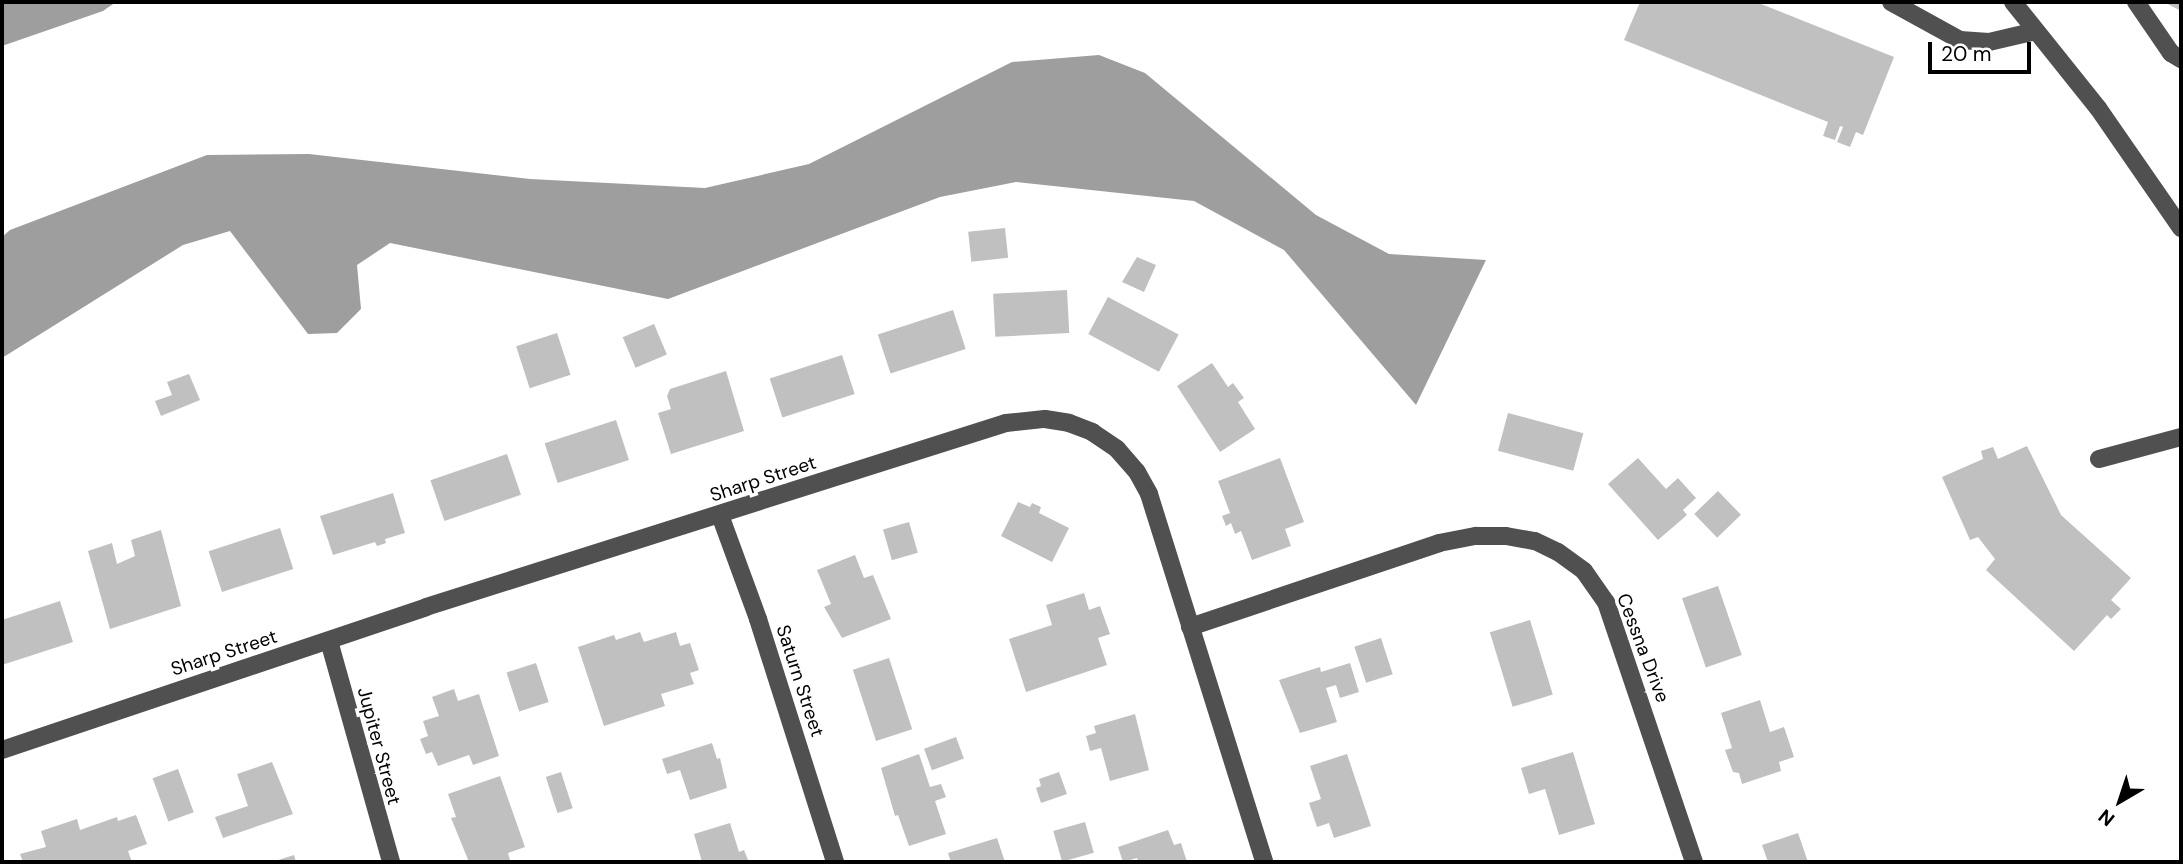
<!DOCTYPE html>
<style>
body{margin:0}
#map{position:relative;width:2183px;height:864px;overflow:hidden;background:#fff;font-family:"DM Sans",sans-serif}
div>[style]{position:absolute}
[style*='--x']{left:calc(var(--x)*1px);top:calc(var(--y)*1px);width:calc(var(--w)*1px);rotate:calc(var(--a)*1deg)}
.water>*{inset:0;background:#9e9e9e}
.building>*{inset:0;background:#c0c0c0;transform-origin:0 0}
.minor>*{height:18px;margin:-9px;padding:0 9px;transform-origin:9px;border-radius:9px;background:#505050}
span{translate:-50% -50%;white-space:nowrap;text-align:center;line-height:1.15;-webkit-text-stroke:7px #fff;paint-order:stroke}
.street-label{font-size:19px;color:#000}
.frame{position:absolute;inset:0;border:4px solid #000;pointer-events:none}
.north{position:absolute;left:2085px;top:766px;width:70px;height:70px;-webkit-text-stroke:5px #fff;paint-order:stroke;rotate:219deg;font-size:19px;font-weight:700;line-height:28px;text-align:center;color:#000}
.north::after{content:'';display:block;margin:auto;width:24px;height:32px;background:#000;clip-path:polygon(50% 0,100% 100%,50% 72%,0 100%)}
.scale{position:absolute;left:1928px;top:42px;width:103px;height:32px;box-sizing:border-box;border:4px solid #000;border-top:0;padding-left:9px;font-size:21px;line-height:24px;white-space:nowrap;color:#000;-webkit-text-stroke:5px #fff;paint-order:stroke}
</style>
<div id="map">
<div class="water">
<div style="clip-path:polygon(2px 2px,116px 2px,103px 11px,2px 46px)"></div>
<div style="clip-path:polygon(1099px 55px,1145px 73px,1316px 215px,1389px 254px,1486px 260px,1416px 405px,1284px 250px,1194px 201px,1016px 182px,940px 197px,668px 299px,390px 243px,357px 265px,361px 309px,337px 333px,308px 334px,230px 231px,183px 245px,2px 358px,2px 237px,10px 230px,207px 155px,309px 154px,530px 179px,705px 188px,809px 164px,1012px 62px)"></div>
</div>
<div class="building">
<div style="clip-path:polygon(1640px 2px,1756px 2px,1894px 57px,1863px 135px,1856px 132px,1850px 147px,1837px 142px,1843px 127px,1840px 126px,1835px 140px,1823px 136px,1828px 122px,1624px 40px)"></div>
<div style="clip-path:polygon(2164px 2px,2181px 2px,2181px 11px)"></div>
<div style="left:1005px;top:228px;width:30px;height:37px;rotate:84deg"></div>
<div style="clip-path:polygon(1137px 257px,1156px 265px,1144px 292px,1122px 282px)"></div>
<div style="left:1067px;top:290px;width:43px;height:74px;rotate:87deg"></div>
<div style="left:1108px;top:297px;width:80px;height:42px;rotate:28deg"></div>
<div style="left:953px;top:310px;width:41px;height:79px;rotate:72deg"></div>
<div style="left:654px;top:324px;width:33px;height:34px;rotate:67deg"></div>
<div style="left:557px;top:333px;width:44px;height:43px;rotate:72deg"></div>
<div style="left:842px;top:355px;width:41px;height:76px;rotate:72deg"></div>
<div style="clip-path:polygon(1212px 363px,1228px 387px,1233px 383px,1244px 398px,1238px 402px,1255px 429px,1220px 452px,1177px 386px)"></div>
<div style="clip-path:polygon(726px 371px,744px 431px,671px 454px,658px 413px,671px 409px,667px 396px,670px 389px)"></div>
<div style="clip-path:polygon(189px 374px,200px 400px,161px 416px,155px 401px,172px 395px,167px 382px)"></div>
<div style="left:1508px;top:413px;width:78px;height:39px;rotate:15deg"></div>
<div style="left:616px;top:420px;width:42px;height:75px;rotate:72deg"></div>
<div style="clip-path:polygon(2027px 446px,2061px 515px,2131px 578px,2111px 600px,2121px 609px,2111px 619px,2107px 615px,2074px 651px,1986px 570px,1995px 559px,1978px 537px,1970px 540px,1942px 477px,1983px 459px,1981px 451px,1993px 447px,1998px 459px)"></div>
<div style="left:507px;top:454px;width:43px;height:81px;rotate:71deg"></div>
<div style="clip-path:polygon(1280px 458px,1304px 522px,1285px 529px,1291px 546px,1252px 560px,1241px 531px,1235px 534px,1231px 523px,1226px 526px,1222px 516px,1230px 513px,1218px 481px)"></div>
<div style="clip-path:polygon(1638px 458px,1666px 489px,1678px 478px,1696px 498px,1683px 510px,1687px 515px,1658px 540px,1608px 484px)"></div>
<div style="left:1718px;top:491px;width:33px;height:33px;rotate:46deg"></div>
<div style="clip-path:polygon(393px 493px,405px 533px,385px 539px,386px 543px,377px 546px,375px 542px,333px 555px,320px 516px)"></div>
<div style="clip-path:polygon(1018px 502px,1030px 507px,1032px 503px,1041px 507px,1039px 513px,1069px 528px,1052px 562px,1001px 536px)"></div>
<div style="left:909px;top:522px;width:32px;height:27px;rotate:74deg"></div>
<div style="left:280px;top:528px;width:43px;height:75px;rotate:72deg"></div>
<div style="clip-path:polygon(161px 530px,181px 606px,110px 629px,88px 551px,112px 543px,117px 564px,135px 556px,131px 540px)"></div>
<div style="clip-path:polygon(855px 555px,864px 578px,873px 575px,891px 619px,842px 638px,824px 607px,831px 604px,817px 570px)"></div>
<div style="left:1718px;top:586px;width:73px;height:38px;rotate:71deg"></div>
<div style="clip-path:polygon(1084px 593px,1089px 610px,1100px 606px,1110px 634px,1098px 638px,1107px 665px,1026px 692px,1009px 639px,1052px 625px,1046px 605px)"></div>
<div style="clip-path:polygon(60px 601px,73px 642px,2px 665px,2px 620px)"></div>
<div style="left:1530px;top:620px;width:78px;height:42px;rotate:73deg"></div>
<div style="clip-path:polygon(640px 632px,644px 642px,676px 632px,680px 646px,690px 643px,699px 670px,690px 673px,694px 684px,661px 694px,665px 706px,604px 726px,578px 647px,614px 635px,616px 640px)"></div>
<div style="left:1381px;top:638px;width:38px;height:28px;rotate:72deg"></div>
<div style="left:889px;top:658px;width:75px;height:38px;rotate:72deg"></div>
<div style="left:536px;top:663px;width:41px;height:31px;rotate:72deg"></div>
<div style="clip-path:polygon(1350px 663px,1359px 692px,1340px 698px,1336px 685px,1326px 688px,1337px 722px,1300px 733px,1279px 680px,1320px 667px,1321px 672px)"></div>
<div style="clip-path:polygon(454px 689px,458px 701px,479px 694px,499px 756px,473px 765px,469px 755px,438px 766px,432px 752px,426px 754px,420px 739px,428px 736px,423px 721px,439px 716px,432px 697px)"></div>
<div style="clip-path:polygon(1760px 700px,1770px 732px,1784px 727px,1794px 757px,1779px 762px,1781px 771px,1742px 784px,1739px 773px,1733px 772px,1725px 750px,1732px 748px,1721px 713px)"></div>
<div style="clip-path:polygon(1135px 714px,1149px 770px,1110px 781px,1101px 748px,1090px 751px,1086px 736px,1096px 733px,1094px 726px)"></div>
<div style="left:956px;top:737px;width:23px;height:34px;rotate:70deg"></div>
<div style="clip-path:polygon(712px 743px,717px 759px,720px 758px,727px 788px,690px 800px,680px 770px,667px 774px,662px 759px)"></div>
<div style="clip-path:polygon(1573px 752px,1595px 824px,1559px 835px,1545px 789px,1529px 794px,1521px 768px)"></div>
<div style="clip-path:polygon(919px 754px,930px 787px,941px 784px,946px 797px,935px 801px,946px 834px,909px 846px,898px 815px,895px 816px,881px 768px)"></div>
<div style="clip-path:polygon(1347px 754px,1371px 826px,1334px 838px,1329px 823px,1317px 827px,1309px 803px,1321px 799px,1310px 766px)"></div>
<div style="clip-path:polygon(272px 762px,293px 814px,223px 838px,215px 817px,248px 806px,237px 774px)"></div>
<div style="left:178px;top:769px;width:46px;height:27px;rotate:70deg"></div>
<div style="left:561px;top:772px;width:38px;height:16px;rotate:72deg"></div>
<div style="clip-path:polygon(1059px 772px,1067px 794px,1041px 803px,1036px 788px,1041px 786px,1039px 779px)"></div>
<div style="clip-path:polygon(500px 776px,525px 847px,508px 853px,510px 860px,503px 862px,469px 862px,451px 818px,456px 817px,448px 794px)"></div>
<div style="clip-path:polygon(136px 815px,147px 844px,128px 851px,132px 862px,23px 862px,20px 854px,46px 847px,41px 831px,77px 819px,80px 830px,117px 817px,118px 821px)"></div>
<div style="left:1085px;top:822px;width:32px;height:33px;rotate:74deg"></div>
<div style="clip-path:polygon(730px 823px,739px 852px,744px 850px,748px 860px,702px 862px,694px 834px)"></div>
<div style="clip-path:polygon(1168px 830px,1174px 845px,1181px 843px,1187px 862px,1138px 862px,1137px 858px,1123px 862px,1118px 847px)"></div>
<div style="clip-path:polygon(1798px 833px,1808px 862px,1768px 862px,1762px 845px)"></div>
<div style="clip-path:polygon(997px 838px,1005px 862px,951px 862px,948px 853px)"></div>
<div style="clip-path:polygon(294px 855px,296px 862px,272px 862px)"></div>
</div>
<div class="minor">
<div style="--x:1891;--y:2;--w:79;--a:28.8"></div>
<div style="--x:1960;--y:40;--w:29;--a:4"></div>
<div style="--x:1989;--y:42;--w:48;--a:-13.2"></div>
<div style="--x:2013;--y:2;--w:136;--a:51.3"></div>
<div style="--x:2098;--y:108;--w:146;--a:55.3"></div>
<div style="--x:2136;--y:2;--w:62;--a:55.5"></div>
<div style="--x:2171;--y:53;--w:12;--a:31"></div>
<div style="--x:2099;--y:459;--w:85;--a:-15"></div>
<div style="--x:720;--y:515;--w:111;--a:69.9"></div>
<div style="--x:758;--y:619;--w:255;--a:72.4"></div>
<div style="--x:1190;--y:627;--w:263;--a:-18.6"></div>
<div style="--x:1439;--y:543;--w:38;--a:-11"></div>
<div style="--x:1476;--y:536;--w:30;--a:0"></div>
<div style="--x:1506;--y:536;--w:29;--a:10"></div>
<div style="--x:1535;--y:541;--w:25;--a:26"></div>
<div style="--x:1558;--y:552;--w:32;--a:36"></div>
<div style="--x:1584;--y:571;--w:38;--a:55"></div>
<div style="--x:1606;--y:602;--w:274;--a:71.3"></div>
<div style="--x:329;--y:641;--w:230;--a:74.3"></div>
<div style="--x:2;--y:750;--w:447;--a:-18.6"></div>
<div style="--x:426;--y:607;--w:608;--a:-17.6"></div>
<div style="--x:1006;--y:423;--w:39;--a:-6"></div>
<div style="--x:1045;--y:419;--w:24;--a:9"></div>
<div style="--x:1069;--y:423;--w:25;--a:21"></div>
<div style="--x:1092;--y:432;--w:30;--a:34"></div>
<div style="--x:1117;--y:449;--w:30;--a:49"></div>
<div style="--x:1137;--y:472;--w:25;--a:61"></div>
<div style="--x:1149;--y:494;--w:386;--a:72.6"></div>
</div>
<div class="street-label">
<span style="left:763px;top:479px;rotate:-18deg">Sharp Street</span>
<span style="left:1643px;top:648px;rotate:69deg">Cessna Drive</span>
<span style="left:224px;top:653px;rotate:-18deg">Sharp Street</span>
<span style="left:800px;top:681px;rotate:72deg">Saturn Street</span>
<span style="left:379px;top:746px;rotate:75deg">Jupiter Street</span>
</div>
<div class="frame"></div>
<div class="north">N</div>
<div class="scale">20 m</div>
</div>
